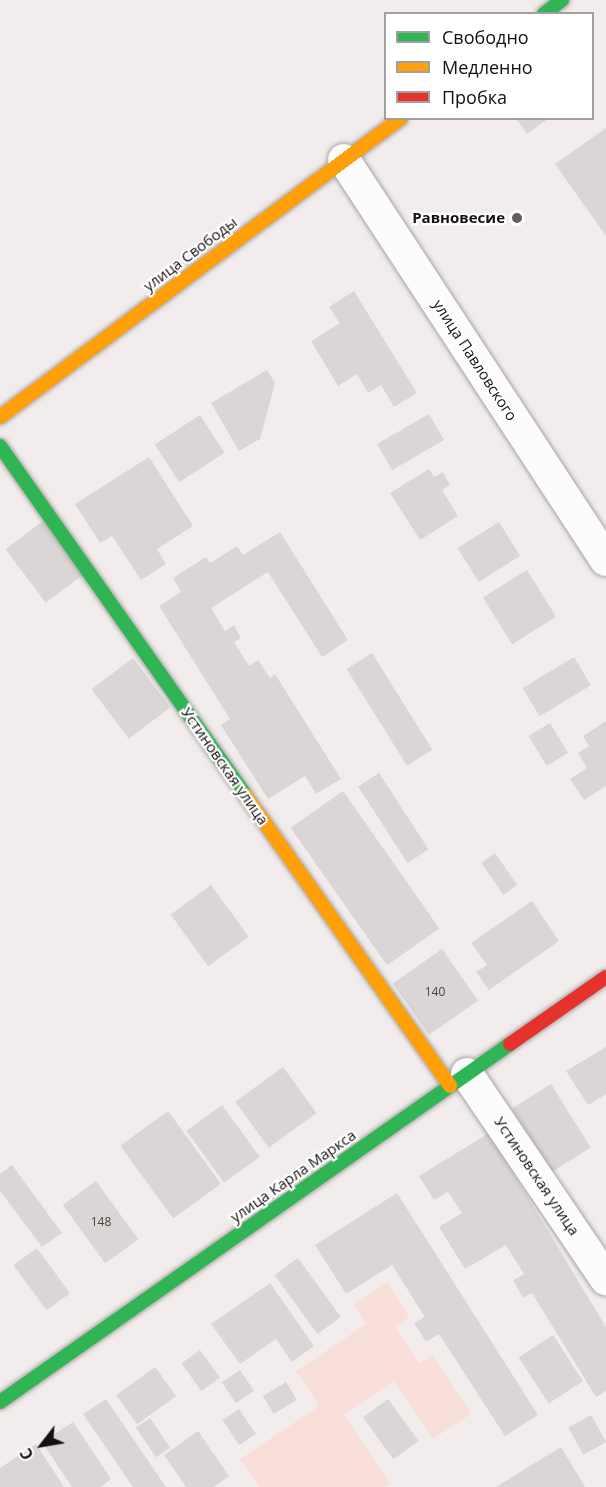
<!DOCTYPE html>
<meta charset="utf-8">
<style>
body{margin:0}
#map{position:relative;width:606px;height:1487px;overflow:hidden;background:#f2edec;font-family:"Open Sans",sans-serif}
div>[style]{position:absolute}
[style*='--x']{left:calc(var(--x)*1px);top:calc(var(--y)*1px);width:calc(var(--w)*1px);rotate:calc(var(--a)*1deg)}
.green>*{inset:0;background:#f9dfd9}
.building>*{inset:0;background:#dad6d5;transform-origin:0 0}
.roads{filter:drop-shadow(0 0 2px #a9a5a4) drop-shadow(0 0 2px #a9a5a4)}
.street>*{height:32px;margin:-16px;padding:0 16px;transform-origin:16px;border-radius:16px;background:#fdfcfc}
.fast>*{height:14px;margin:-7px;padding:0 7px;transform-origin:7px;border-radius:7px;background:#30b455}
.slow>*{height:14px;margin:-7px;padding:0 7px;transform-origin:7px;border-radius:7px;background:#ff9f0a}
.jam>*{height:14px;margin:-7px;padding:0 7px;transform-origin:7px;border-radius:7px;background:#e5322d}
.dots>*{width:16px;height:16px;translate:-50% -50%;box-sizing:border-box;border:3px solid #fff;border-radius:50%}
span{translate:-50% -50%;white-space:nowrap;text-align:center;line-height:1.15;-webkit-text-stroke:4.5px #fff;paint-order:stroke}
.number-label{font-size:12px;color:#484442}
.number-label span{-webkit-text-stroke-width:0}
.poi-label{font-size:15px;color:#14100f;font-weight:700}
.right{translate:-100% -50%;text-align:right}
.street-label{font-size:15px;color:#14100f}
.legend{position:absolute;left:384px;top:12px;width:210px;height:108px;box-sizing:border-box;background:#fff;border:2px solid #a19f9f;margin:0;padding:8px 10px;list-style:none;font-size:18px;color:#14100f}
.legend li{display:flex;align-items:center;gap:12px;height:30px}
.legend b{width:30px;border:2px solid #a19f9f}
.north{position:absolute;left:12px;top:1415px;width:60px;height:60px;-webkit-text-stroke:4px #fff;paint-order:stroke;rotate:239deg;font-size:16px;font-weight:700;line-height:24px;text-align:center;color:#14100f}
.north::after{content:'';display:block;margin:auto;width:21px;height:27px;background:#14100f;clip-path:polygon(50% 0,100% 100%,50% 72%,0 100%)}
</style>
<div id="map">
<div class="green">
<div style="clip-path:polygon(387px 1282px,410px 1316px,395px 1327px,420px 1363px,432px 1355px,471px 1414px,433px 1439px,394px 1381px,344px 1415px,391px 1484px,386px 1487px,259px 1487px,240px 1459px,319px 1406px,296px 1371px,366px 1324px,353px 1305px)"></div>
</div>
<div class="building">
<div style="clip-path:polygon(516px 118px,549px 118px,527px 134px)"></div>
<div style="clip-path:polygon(606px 128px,606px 236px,555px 164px)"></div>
<div style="clip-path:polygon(354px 291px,417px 393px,394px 407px,381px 385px,368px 393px,357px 374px,338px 386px,311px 341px,340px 323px,329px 307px)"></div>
<div style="clip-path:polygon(267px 370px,275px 383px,260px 439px,239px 451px,211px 403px)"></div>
<div style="left:429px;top:414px;width:30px;height:60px;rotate:60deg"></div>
<div style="left:200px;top:415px;width:45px;height:54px;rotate:57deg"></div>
<div style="clip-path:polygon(149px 457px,193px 526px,157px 549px,166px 564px,141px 580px,112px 536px,100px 543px,75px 504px)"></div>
<div style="clip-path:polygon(429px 469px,434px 477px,443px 472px,450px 485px,442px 490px,458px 516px,420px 540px,390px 493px)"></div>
<div style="left:47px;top:518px;width:67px;height:52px;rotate:53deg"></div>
<div style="left:499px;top:522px;width:40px;height:49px;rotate:58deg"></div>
<div style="clip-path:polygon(280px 532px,348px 640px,322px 657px,268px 572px,211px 608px,225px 631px,234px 625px,241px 638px,234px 642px,249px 666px,258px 660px,270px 678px,275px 674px,341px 779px,316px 794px,305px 776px,268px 799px,221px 725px,230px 719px,159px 606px,181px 592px,173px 578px,206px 557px,210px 563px,237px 546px,243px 555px)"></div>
<div style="left:527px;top:570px;width:55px;height:52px;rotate:58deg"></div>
<div style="left:372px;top:653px;width:114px;height:30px;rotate:58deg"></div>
<div style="left:574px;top:657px;width:33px;height:60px;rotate:59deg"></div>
<div style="left:133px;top:658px;width:62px;height:52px;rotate:53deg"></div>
<div style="clip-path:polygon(606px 721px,606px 786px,584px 800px,570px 779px,587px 768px,578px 753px,589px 746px,583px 736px)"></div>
<div style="left:550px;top:723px;width:35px;height:25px;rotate:59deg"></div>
<div style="left:379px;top:773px;width:91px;height:25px;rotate:57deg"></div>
<div style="left:343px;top:791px;width:168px;height:64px;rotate:55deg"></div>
<div style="left:495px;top:853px;width:39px;height:17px;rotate:55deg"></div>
<div style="left:211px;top:885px;width:64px;height:50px;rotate:54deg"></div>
<div style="clip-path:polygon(532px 901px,559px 941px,489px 990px,476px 972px,487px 965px,471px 943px)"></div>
<div style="left:442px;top:949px;width:63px;height:60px;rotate:55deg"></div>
<div style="clip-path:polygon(606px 1047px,606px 1094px,588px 1105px,566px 1071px)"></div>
<div style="left:283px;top:1067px;width:57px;height:59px;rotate:54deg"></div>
<div style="left:551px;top:1084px;width:75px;height:46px;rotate:58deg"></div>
<div style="left:222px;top:1105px;width:64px;height:44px;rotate:54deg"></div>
<div style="left:168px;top:1111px;width:90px;height:59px;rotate:54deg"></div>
<div style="clip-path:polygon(489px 1133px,606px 1327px,606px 1391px,596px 1397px,532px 1293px,523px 1298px,513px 1280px,524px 1274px,506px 1245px,465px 1269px,439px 1227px,462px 1213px,448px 1192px,434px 1200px,419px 1176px)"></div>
<div style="clip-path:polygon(12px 1165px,62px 1233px,42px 1247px,0 1191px,0 1174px)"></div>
<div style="left:96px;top:1181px;width:72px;height:41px;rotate:54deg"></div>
<div style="clip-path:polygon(397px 1193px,538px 1415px,505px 1436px,439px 1334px,426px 1342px,414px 1323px,425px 1317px,392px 1265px,346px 1294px,315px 1245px)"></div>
<div style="left:37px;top:1248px;width:56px;height:29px;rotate:54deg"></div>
<div style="left:298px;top:1258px;width:73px;height:29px;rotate:54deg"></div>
<div style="clip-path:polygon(270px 1283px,314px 1346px,292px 1362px,276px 1339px,240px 1364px,211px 1324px)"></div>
<div style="left:553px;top:1335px;width:55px;height:41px;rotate:57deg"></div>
<div style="left:200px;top:1350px;width:34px;height:23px;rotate:54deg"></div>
<div style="left:155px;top:1367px;width:36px;height:48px;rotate:54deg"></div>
<div style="left:240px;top:1370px;width:25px;height:22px;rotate:56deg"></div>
<div style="left:286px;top:1382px;width:21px;height:27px;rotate:59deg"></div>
<div style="clip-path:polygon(106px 1399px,166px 1487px,133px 1487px,83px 1414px)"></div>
<div style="left:388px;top:1399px;width:52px;height:31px;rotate:54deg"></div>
<div style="left:239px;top:1409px;width:30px;height:20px;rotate:56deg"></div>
<div style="left:591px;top:1415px;width:31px;height:26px;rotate:61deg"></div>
<div style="left:150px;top:1418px;width:36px;height:17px;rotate:56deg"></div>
<div style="clip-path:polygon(73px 1422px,111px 1479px,100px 1487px,72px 1487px,42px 1442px)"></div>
<div style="clip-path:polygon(198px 1431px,229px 1476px,214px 1487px,186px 1487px,164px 1455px)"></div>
<div style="clip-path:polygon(36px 1444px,64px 1487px,0 1487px,0 1468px)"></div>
<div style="clip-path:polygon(561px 1447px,585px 1487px,496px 1487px)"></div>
</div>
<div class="roads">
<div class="street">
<div style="--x:344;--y:160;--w:478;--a:56.8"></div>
<div style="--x:467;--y:1074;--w:248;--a:55.9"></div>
</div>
<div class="fast">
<div style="--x:544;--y:14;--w:23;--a:-38"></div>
<div style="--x:0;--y:446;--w:426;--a:54.9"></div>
<div style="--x:0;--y:1402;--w:623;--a:-35.07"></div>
</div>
<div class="slow">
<div style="--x:0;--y:417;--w:500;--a:-36.71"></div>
<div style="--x:245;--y:795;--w:356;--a:54.8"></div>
</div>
<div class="jam">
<div style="--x:510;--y:1044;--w:117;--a:-34.9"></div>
</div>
</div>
<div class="dots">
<div style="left:517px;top:218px;background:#625d5c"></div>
</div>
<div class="number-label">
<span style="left:435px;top:992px">140</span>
<span style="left:101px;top:1222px">148</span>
</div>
<div class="poi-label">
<span class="right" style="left:505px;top:218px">Равновесие</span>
</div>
<div class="street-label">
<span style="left:190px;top:254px;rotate:-37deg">улица Свободы</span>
<span style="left:475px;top:360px;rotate:57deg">улица Павловского</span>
<span style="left:225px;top:766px;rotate:55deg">Устиновская улица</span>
<span style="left:293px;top:1176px;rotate:-35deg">улица Карла Маркса</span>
<span style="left:537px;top:1176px;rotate:56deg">Устиновская улица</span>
</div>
<ul class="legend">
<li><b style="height:8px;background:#30b455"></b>Свободно</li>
<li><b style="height:8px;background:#ff9f0a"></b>Медленно</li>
<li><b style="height:8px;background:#e5322d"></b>Пробка</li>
</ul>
<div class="north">С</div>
</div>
